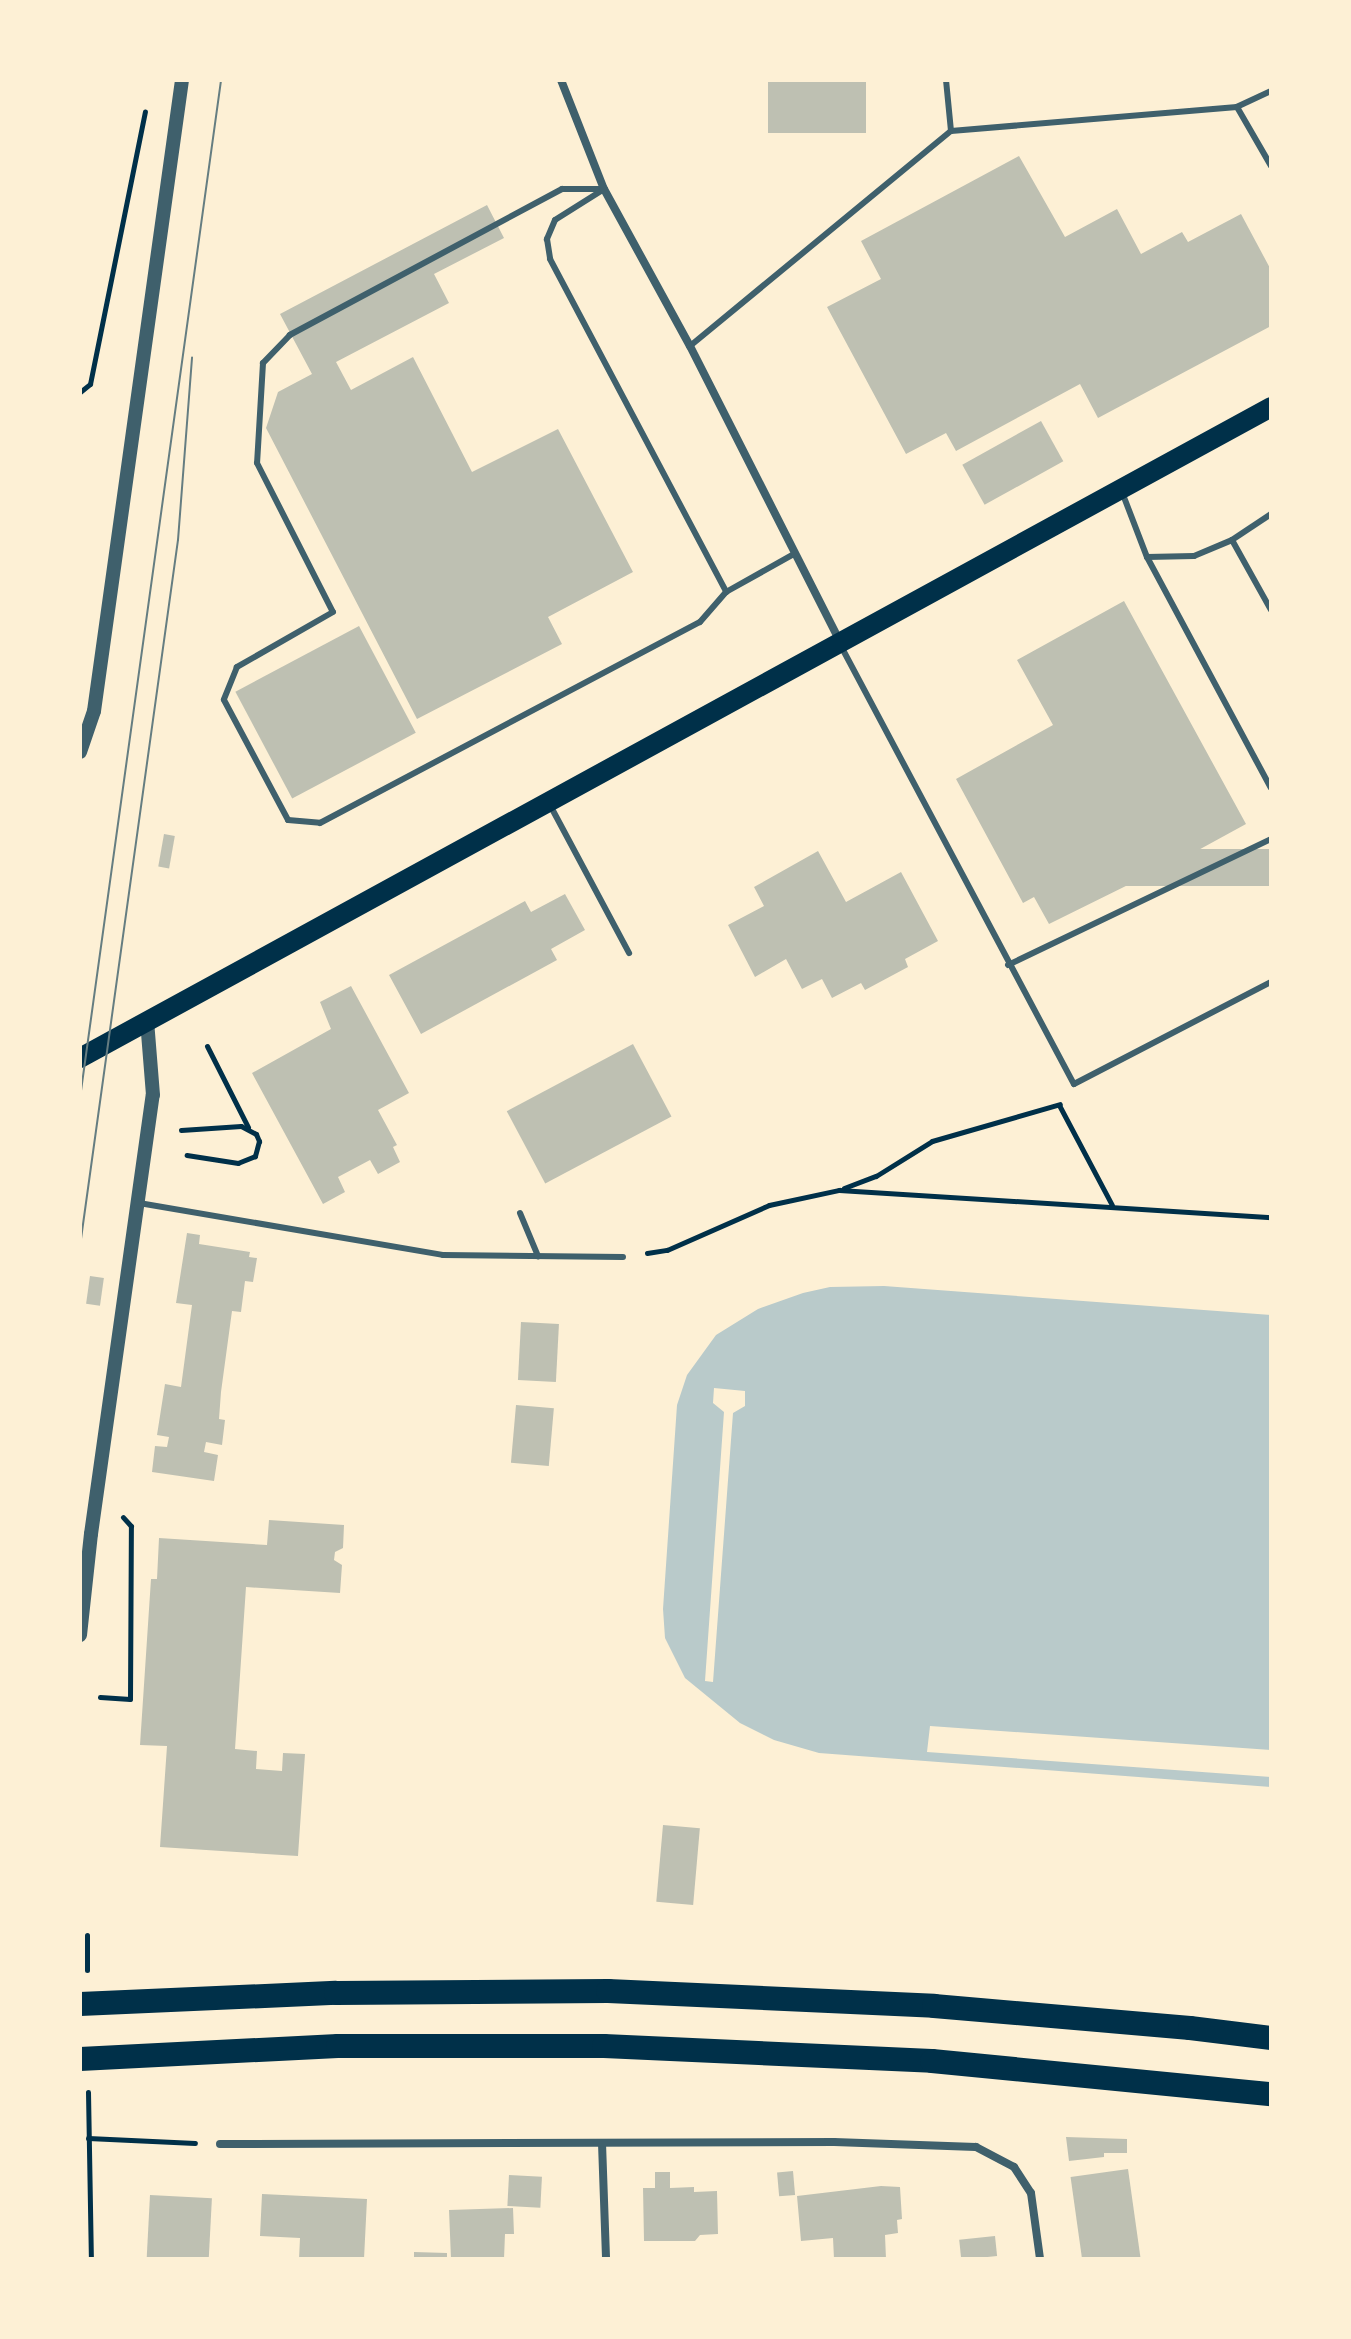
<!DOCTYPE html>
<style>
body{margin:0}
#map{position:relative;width:1351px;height:2339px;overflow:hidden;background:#fdf0d5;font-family:Quicksand,sans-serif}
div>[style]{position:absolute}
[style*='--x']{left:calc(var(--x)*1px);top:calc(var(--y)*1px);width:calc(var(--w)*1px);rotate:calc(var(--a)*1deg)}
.green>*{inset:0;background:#b9caca}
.building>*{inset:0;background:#bec0b2;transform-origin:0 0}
.path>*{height:5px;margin:-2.5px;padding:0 2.5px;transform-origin:2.5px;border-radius:2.5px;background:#003049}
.service>*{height:6px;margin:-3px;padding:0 3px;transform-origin:3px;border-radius:3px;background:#3f606c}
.minor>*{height:8px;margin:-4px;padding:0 4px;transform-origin:4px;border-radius:4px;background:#3f606c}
.tertiary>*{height:14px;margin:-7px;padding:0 7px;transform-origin:7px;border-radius:7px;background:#3f606c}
.primary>*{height:20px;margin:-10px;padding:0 10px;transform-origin:10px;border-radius:10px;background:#003049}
.motorway>*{height:24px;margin:-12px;padding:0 12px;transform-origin:12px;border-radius:12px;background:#003049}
.tram>*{height:2px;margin:-1px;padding:0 1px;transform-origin:1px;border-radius:1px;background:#657d81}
span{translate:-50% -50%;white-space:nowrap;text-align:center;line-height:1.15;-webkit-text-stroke:6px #fdf0d5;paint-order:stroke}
.frame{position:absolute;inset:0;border:82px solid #fdf0d5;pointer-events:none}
</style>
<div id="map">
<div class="green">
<div style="clip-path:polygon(evenodd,884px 1286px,1271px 1315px,1271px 1750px,930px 1726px,927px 1752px,1271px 1777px,1271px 1787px,819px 1753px,774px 1740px,740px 1723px,685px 1678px,665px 1638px,663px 1609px,677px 1405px,687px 1375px,716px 1335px,758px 1309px,803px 1293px,830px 1287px,884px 1286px,714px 1388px,745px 1391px,745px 1406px,733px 1413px,713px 1682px,705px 1681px,724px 1412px,713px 1403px,714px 1388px)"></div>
</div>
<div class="building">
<div style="left:768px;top:80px;width:98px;height:53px"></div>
<div style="clip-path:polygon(1019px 156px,1065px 237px,1117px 209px,1141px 254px,1182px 232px,1188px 242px,1241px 214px,1271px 270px,1271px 326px,1098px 418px,1080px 384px,956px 451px,946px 433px,906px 454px,827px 307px,881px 279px,861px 241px)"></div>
<div style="clip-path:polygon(487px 205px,504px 238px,434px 274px,449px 303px,336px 362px,351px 390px,413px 357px,472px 472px,558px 429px,633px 572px,548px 617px,562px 644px,417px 719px,266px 428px,278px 392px,312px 374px,280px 314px)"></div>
<div style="left:1041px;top:421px;width:46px;height:90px;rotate:61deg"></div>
<div style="clip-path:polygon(1124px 601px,1246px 824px,1140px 882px,1138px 880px,1049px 924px,1034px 897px,1023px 903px,956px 779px,1053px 725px,1017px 660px)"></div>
<div style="left:359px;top:626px;width:121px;height:140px;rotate:62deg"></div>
<div style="left:164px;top:834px;width:11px;height:33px;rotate:10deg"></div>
<div style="left:1271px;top:849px;width:37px;height:240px;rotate:90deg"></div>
<div style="clip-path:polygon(818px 851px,846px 902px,901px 872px,938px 941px,905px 959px,908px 967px,865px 990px,861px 983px,832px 998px,822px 979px,802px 989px,786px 959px,755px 977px,728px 925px,764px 906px,754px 887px)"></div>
<div style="clip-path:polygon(565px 894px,585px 930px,551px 949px,557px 960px,421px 1034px,389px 975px,525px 901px,531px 912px)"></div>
<div style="clip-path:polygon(351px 986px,409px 1093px,378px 1110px,397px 1145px,393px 1147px,400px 1162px,378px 1174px,370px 1160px,338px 1177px,345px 1192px,323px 1204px,252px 1073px,331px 1029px,320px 1002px)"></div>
<div style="left:633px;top:1044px;width:82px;height:143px;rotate:62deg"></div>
<div style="clip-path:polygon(187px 1233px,200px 1235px,199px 1244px,250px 1252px,249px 1257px,257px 1258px,253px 1282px,245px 1281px,241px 1312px,232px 1311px,221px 1392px,219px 1419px,225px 1420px,222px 1445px,206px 1442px,204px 1452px,218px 1455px,214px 1481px,152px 1472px,155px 1446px,167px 1447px,169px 1437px,157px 1435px,165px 1384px,181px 1387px,192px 1305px,176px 1303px)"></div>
<div style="left:90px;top:1276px;width:14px;height:28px;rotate:8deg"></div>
<div style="left:521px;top:1322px;width:38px;height:58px;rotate:3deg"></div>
<div style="left:516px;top:1405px;width:38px;height:58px;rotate:5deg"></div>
<div style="clip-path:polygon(269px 1520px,344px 1525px,343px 1548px,335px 1552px,334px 1560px,342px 1565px,340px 1593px,246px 1587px,235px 1749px,257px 1751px,256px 1769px,282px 1771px,283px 1753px,305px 1754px,298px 1856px,160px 1847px,167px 1746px,140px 1745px,151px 1579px,157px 1579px,159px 1538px,267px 1545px)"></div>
<div style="left:663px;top:1825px;width:37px;height:77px;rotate:5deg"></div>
<div style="clip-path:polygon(1066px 2137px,1127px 2139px,1127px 2153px,1104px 2153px,1104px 2157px,1069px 2161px)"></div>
<div style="left:1128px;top:2169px;width:91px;height:58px;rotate:82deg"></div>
<div style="left:793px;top:2171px;width:24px;height:16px;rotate:85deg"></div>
<div style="clip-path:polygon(655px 2172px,670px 2172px,670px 2188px,694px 2187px,694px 2192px,717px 2191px,718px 2234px,700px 2235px,695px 2241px,644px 2241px,643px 2188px,655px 2188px)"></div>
<div style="left:509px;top:2175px;width:33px;height:31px;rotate:3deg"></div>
<div style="clip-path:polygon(881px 2186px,900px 2187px,902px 2219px,897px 2220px,898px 2233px,885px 2235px,886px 2259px,834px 2259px,833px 2238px,801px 2241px,797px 2196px)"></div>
<div style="clip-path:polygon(262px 2194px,367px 2199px,364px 2259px,299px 2259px,300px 2238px,260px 2236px)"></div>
<div style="left:150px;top:2195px;width:62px;height:64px;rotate:3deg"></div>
<div style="clip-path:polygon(513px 2208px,514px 2234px,505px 2234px,504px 2259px,451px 2259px,449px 2210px)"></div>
<div style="left:995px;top:2236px;width:20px;height:36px;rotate:84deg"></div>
<div style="clip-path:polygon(414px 2252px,447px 2253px,447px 2259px,414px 2259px)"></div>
</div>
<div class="path">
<div style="--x:80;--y:392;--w:13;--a:-39"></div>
<div style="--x:90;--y:384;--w:278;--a:-78.6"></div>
<div style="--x:207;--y:1046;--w:91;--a:63.2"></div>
<div style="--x:1059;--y:1105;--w:113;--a:62.1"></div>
<div style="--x:181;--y:1130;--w:60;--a:-3.8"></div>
<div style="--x:241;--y:1126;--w:17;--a:28"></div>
<div style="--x:256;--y:1134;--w:8;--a:67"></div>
<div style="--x:259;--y:1141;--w:16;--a:105"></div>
<div style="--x:255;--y:1156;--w:18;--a:158"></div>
<div style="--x:238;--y:1163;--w:52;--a:-171.1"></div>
<div style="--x:844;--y:1188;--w:34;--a:-21"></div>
<div style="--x:876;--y:1176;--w:66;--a:-32"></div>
<div style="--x:932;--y:1141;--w:133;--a:-16.1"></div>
<div style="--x:647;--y:1253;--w:20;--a:-9"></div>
<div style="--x:667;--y:1250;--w:111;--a:-23.8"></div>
<div style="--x:769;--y:1205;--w:72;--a:-12.1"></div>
<div style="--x:839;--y:1190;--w:433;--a:3.6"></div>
<div style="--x:100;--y:1697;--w:30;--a:4"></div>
<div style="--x:130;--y:1699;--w:173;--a:-89.7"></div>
<div style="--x:131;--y:1526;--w:12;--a:-132"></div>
<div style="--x:87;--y:1935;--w:35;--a:90"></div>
<div style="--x:88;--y:2092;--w:167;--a:89"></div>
<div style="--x:88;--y:2138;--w:107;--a:2.7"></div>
</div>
<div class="service">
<div style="--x:946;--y:80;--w:51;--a:84.4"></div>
<div style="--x:1271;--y:91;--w:38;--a:155"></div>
<div style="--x:1237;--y:107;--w:68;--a:60"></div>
<div style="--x:604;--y:189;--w:42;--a:180"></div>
<div style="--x:562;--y:189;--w:309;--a:151.8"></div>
<div style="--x:290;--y:335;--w:39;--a:134"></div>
<div style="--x:263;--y:363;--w:100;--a:93.4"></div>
<div style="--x:257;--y:463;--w:167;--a:63"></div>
<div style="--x:333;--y:612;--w:111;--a:150.2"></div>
<div style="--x:237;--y:667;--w:35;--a:112"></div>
<div style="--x:224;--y:700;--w:136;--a:61.9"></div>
<div style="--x:288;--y:820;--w:32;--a:5"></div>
<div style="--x:320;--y:823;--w:430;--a:-27.9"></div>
<div style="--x:700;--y:622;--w:40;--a:-49"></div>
<div style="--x:601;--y:191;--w:54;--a:147.8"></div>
<div style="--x:555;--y:220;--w:21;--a:113"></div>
<div style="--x:547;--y:239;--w:20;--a:81"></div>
<div style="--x:550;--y:259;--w:377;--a:62.1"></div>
<div style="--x:726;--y:592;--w:78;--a:-29.2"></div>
<div style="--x:690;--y:346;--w:338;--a:-39.5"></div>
<div style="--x:951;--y:131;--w:287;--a:-4.8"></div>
<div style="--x:1122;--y:492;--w:70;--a:69"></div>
<div style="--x:1147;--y:557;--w:262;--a:61.8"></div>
<div style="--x:1271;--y:514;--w:47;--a:146.3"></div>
<div style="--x:1232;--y:540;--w:80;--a:60.9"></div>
<div style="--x:1147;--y:557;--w:47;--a:-1.2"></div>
<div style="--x:1194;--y:556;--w:41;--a:-22.8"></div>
<div style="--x:842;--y:648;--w:494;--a:62"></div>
<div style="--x:1074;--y:1084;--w:222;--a:-27.4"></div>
<div style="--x:550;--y:805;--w:168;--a:61.9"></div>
<div style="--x:1008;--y:965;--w:292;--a:-25.6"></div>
<div style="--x:139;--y:1203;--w:308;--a:9.7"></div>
<div style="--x:443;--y:1255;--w:180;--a:0.6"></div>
<div style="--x:520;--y:1213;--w:47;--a:67.3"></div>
</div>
<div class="minor">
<div style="--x:561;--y:80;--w:117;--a:68.5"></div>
<div style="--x:604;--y:189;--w:179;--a:61.3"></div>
<div style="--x:690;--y:346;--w:330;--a:63.1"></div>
<div style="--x:602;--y:2143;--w:116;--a:88"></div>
<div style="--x:220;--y:2144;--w:614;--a:-0.19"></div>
<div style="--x:834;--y:2142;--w:142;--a:2"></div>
<div style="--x:976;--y:2147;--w:43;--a:27.8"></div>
<div style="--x:1014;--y:2167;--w:31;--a:57"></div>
<div style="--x:1031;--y:2193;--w:67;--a:82.2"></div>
</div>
<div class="tertiary">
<div style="--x:80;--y:752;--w:43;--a:-71.1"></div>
<div style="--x:94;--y:711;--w:637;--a:-82.06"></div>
<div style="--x:80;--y:1635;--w:102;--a:-83.8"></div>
<div style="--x:91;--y:1534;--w:443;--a:-82"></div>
<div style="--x:153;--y:1095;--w:74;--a:-94.6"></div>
</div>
<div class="primary">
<div style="--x:80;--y:1058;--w:1357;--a:-28.66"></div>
</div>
<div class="motorway">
<div style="--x:80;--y:2004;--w:256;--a:-2.5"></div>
<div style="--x:336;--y:1993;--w:272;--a:-0.4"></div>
<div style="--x:608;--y:1991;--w:326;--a:2.6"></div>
<div style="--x:934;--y:2006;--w:257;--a:4.9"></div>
<div style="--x:1190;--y:2028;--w:82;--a:7"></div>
<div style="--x:80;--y:2059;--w:258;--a:-2.9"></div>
<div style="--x:338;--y:2046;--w:266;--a:0"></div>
<div style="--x:604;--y:2046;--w:328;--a:2.6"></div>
<div style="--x:932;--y:2061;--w:341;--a:5.6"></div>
</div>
<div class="tram">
<div style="--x:80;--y:1098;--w:1028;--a:-82.11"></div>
<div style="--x:80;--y:1246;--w:713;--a:-82.1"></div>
<div style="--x:178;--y:540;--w:183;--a:-85.6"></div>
</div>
<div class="frame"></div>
</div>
